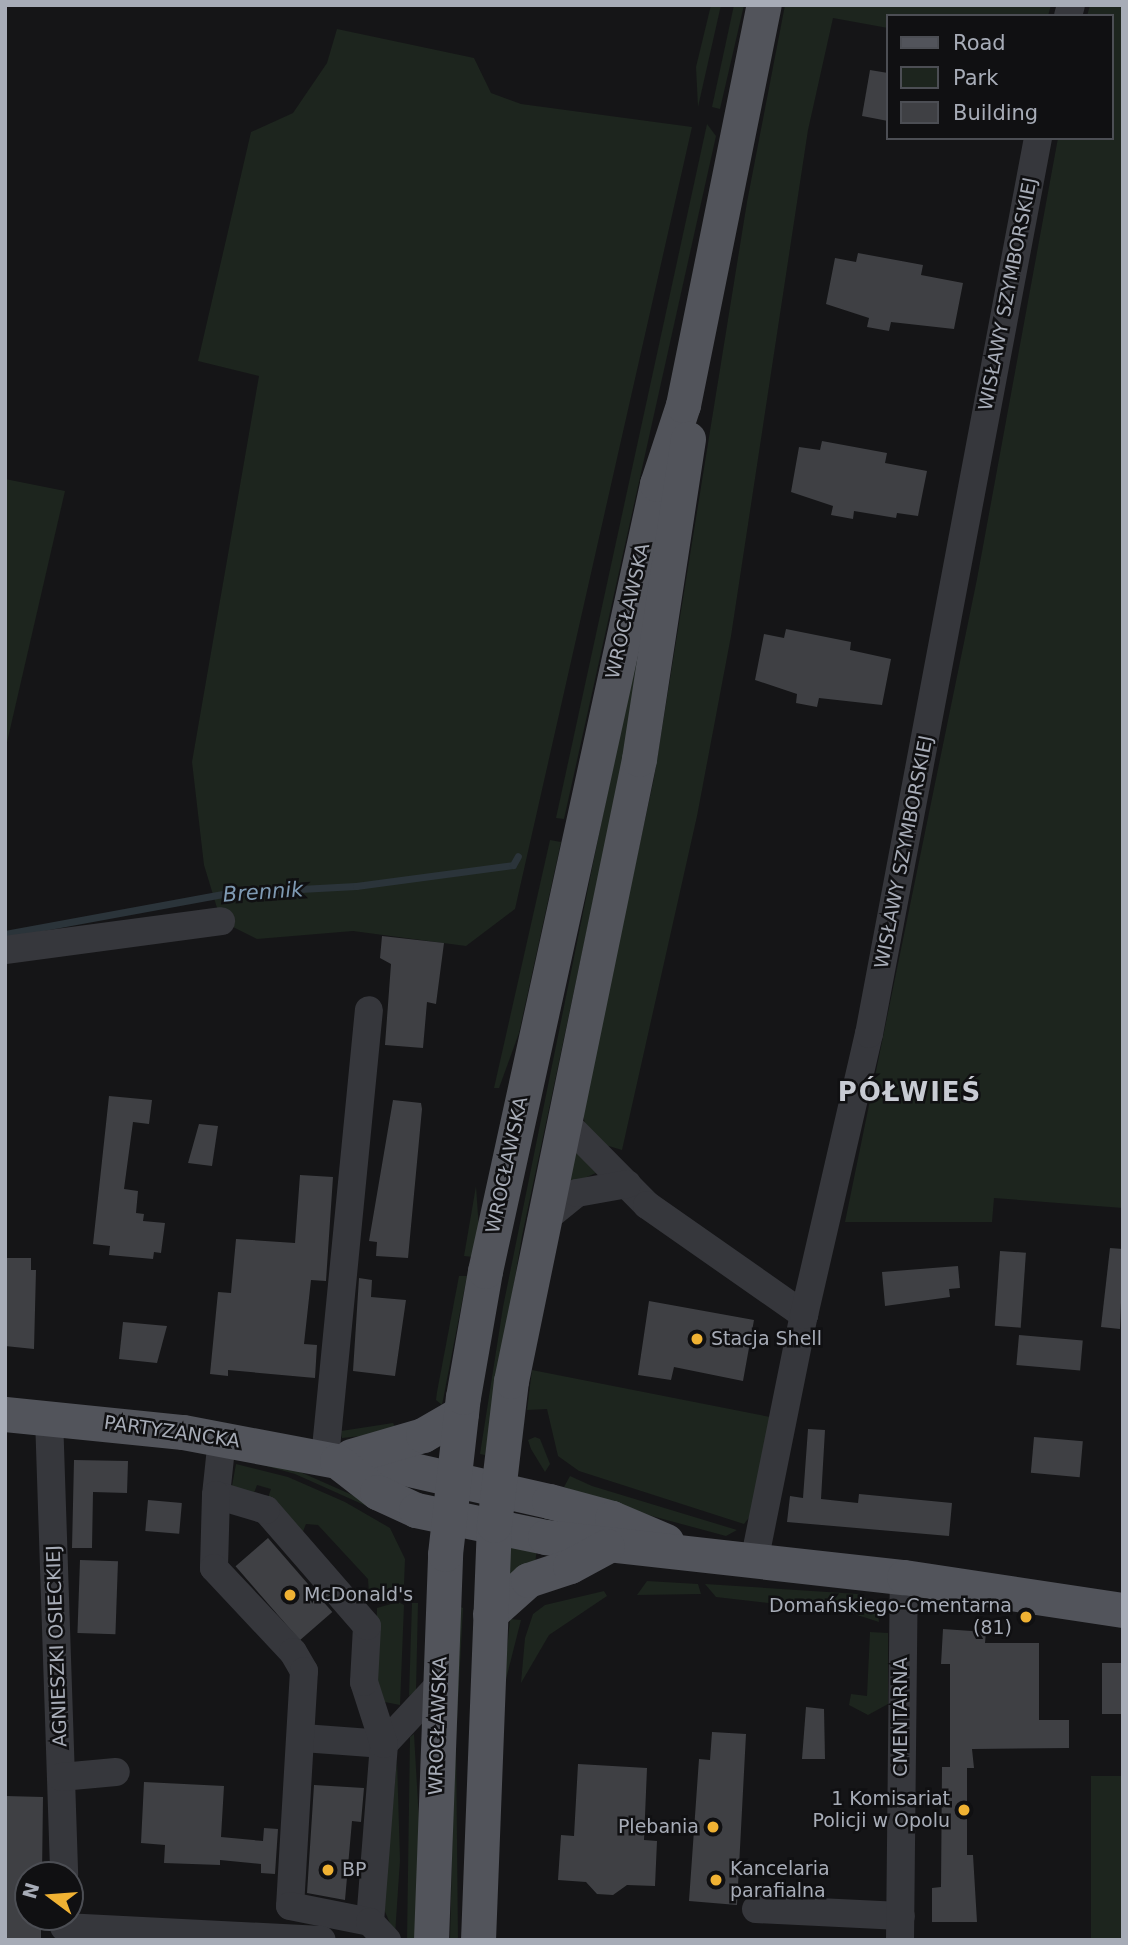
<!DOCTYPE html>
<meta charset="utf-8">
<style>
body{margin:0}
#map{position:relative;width:1128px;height:1945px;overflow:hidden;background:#151517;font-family:"DejaVu Sans",sans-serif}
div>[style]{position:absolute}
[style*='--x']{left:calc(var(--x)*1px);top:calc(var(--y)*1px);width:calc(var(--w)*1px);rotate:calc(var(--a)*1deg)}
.green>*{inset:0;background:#1d251e;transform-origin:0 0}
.stream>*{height:7px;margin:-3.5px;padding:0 3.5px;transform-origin:3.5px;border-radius:3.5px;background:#2b343a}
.building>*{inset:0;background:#3f4044;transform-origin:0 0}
.minor>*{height:28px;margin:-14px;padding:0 14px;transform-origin:14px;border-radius:14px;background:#36373c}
.major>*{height:35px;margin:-17.5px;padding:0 17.5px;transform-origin:17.5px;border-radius:17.5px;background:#52545b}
.dots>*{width:19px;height:19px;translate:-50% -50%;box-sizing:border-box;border:4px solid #101012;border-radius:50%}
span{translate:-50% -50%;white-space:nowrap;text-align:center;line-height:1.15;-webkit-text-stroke:5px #101012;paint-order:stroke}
.street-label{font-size:19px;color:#a7acb7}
.poi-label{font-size:19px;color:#a7acb7}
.left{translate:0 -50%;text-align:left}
.right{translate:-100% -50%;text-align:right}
.water-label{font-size:21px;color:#7e99b2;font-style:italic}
.district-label{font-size:26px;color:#c8cbd3;font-weight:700;letter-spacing:2px}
.frame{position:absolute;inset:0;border:7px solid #a7acb7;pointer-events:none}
.legend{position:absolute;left:886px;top:14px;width:228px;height:126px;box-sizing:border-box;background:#101012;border:2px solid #4c4e54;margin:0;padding:9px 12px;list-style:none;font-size:21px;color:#a7acb7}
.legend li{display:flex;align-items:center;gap:14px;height:35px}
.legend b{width:35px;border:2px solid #4c4e54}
.north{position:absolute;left:14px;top:1861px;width:70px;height:70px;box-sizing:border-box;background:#101012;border:2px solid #4c4e54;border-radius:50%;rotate:286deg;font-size:19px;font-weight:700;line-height:28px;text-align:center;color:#a7acb7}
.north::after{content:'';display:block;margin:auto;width:24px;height:32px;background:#f0b233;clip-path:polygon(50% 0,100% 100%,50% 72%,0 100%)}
</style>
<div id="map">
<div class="green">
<div style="clip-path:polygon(711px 5px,721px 5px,698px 107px,696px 67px)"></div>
<div style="clip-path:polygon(734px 5px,744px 5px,720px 109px,712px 107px)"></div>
<div style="clip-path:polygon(785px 5px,1051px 5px,1048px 16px,888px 16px,888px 28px,833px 18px,808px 130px,731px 636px,697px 816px,622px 1150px,589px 1140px,582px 1111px,654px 778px,747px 202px)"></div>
<div style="clip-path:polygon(1090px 5px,1123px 5px,1123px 1208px,994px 1198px,992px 1222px,845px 1222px,977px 579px,1058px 138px,1112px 138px,1112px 16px,1087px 16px)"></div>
<div style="clip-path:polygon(337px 29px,474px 58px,491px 93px,521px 104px,692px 127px,515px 909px,466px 946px,353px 931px,257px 939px,221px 921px,204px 865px,192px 762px,259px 376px,198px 361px,251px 132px,293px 113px,327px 63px)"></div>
<div style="clip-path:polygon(707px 124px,716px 136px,564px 819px,556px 818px)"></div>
<div style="clip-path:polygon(5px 479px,65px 491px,5px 751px)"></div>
<div style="clip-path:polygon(655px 558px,637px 694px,522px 1236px,485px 1455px,480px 1454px,503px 1307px)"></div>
<div style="clip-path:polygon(550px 840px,561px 842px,519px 1033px,499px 1088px,494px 1088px)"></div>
<div style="clip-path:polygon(573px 1148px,596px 1173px,564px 1187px)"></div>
<div style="clip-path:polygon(476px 1186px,479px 1230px,473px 1257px,464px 1256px)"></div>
<div style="clip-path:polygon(459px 1276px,467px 1276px,442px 1405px,436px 1400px,437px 1392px)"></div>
<div style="clip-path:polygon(532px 1370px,770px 1417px,751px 1515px,744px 1524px,579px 1471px,558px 1456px,547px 1409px,527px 1410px)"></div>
<div style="clip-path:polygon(393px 1423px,398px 1432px,342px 1438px,341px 1431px)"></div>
<div style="clip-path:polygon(535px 1437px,540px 1439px,550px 1464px,545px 1472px,531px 1449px,528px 1440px)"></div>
<div style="clip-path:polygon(236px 1464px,288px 1477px,345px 1502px,390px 1528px,405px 1559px,404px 1585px,369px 1594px,368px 1579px,318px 1525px,306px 1524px,302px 1534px,267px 1500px,271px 1489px,257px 1485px,254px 1493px,232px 1486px)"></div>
<div style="clip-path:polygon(259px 1464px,298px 1471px,377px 1506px,391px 1517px,295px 1474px)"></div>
<div style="clip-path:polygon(570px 1476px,592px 1486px,737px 1530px,726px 1536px,611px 1505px,564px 1487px)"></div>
<div style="clip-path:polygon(509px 1545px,537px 1547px,535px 1565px,507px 1580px)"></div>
<div style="clip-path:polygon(647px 1581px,698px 1584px,701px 1594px,637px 1595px)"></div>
<div style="clip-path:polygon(705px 1584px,858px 1594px,877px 1606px,879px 1622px,848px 1612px,716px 1597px)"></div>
<div style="clip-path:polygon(604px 1591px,607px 1596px,549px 1635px,521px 1683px,525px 1638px,533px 1614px,545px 1605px)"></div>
<div style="clip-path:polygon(398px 1602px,404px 1605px,400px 1705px,385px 1702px,375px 1693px,377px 1608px)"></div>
<div style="clip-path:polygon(412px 1603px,418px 1603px,416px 1691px,409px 1696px)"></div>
<div style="clip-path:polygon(458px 1606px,463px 1608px,456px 1742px,458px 1940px,450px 1940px)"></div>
<div style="clip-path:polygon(510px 1619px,521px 1620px,503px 1691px)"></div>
<div style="clip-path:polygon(870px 1632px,888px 1633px,888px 1704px,868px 1715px,849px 1705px,851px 1694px,867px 1696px)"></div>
<div style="clip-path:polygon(414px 1734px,419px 1821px,415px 1940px,407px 1940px,410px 1737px)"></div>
<div style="clip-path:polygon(397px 1760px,400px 1860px,395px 1935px,383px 1907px)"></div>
<div style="left:1123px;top:1776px;width:164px;height:32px;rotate:90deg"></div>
</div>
<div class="stream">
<div style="--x:5;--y:934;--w:227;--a:-10.4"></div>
<div style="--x:228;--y:893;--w:128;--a:-3.1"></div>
<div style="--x:356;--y:886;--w:158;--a:-7.6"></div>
<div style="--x:513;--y:865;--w:10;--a:-61"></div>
</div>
<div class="building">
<div style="clip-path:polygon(870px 70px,888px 73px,888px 121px,862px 116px)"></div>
<div style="clip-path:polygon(858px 253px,923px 265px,921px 275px,963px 283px,954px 329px,891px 322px,889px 331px,867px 327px,869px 318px,826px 304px,835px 258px,856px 262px)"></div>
<div style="clip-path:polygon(822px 441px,887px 453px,885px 463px,927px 471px,918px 516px,897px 513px,896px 518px,854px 511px,853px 519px,831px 515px,833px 506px,791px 492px,799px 447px,820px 450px)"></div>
<div style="clip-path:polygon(786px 629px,851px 642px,850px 650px,891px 659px,882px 705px,819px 698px,817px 707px,796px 703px,797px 694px,755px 680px,764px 634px,784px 638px)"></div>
<div style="clip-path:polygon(382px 936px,444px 943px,436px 1004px,427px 1002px,423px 1048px,385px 1045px,391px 964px,380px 958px)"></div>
<div style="clip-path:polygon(109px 1096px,152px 1100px,149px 1124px,133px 1122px,124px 1189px,138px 1191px,136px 1213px,144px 1214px,143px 1221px,165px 1223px,161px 1253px,154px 1252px,153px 1259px,109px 1255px,110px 1246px,93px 1244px)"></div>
<div style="clip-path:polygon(393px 1100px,421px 1103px,422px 1109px,408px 1258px,376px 1256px,377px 1242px,369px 1241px)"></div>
<div style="clip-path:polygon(199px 1124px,218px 1126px,212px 1166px,188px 1163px)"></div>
<div style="clip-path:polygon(300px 1175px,333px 1177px,326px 1281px,311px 1280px,304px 1344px,317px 1345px,315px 1378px,228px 1370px,228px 1376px,210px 1374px,218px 1292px,231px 1293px,236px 1239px,295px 1243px)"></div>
<div style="clip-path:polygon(1110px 1248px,1123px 1249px,1120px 1329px,1101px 1327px)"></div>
<div style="left:1000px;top:1251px;width:26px;height:75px;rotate:4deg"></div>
<div style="clip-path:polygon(5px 1258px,31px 1258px,31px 1270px,36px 1270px,34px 1349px,5px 1346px)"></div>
<div style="clip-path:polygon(958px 1266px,960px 1288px,949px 1289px,950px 1297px,885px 1306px,882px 1272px)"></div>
<div style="clip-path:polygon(359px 1278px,372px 1280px,371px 1297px,406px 1300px,395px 1376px,353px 1371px)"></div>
<div style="clip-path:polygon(649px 1301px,754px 1320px,743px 1381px,674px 1367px,671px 1380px,638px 1375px)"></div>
<div style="clip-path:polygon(123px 1322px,167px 1326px,157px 1363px,119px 1359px)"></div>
<div style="left:1019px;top:1335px;width:64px;height:30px;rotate:5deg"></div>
<div style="clip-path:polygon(808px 1429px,825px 1430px,821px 1499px,858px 1503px,859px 1494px,952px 1503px,949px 1536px,787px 1522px,790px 1496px,803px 1498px)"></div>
<div style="left:1034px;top:1437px;width:49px;height:36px;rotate:5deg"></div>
<div style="clip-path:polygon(74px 1460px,128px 1461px,127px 1493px,93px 1492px,92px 1548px,72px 1548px)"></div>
<div style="left:148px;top:1500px;width:34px;height:31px;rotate:5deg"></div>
<div style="left:268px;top:1538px;width:98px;height:43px;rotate:49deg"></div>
<div style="left:80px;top:1560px;width:38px;height:73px;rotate:2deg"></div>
<div style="clip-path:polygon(943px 1629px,986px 1632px,985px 1643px,1039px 1643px,1039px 1720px,1069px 1720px,1069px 1748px,972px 1749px,974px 1768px,967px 1768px,967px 1855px,973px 1855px,977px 1922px,932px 1922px,932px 1888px,941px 1887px,942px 1767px,950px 1767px,950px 1664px,941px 1664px)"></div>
<div style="left:1102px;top:1663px;width:21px;height:51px"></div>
<div style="clip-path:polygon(806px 1707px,824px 1709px,825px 1759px,802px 1759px)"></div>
<div style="clip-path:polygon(712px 1732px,746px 1734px,737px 1905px,689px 1901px,699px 1759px,710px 1760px)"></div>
<div style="clip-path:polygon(578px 1764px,647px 1768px,644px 1840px,657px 1841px,655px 1886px,627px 1885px,613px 1895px,597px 1894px,586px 1882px,558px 1880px,561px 1835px,574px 1836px)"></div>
<div style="clip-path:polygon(144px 1782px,224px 1786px,221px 1837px,263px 1841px,264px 1828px,278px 1829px,275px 1874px,261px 1873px,261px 1864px,220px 1860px,220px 1865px,164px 1863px,165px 1845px,141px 1843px)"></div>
<div style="clip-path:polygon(314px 1785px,364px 1788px,361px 1822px,352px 1821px,345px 1900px,307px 1893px)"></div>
<div style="clip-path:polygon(5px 1796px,43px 1797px,42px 1875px,28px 1875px,28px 1917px,41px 1917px,41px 1940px,5px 1940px)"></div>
</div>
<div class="minor">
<div style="--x:1068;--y:16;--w:11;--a:-75"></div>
<div style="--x:5;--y:950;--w:218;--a:-7.6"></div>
<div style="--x:563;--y:1120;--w:120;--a:45.3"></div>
<div style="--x:647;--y:1205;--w:192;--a:35"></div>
<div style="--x:541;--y:1222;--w:46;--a:-38.9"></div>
<div style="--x:577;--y:1193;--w:51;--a:-10.2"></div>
<div style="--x:49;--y:1417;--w:458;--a:88.1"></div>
<div style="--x:325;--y:1458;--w:450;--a:-84.4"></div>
<div style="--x:216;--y:1495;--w:56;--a:-83.9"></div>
<div style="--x:754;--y:1562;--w:252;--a:-78.6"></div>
<div style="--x:804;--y:1315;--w:288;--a:-77"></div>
<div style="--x:869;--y:1034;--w:912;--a:-79.32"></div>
<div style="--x:303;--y:1738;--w:81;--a:4.2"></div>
<div style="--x:384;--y:1744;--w:81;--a:-47"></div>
<div style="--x:61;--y:1777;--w:55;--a:-5.2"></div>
<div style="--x:756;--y:1909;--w:145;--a:2.8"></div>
<div style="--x:370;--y:1922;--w:179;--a:-85.5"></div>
<div style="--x:384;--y:1744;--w:65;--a:-107.9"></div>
<div style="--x:364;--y:1682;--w:56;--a:-86.9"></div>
<div style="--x:367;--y:1626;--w:154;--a:-131"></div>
<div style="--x:266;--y:1510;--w:52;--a:-163.3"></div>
<div style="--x:216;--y:1495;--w:73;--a:91.6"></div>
<div style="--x:214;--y:1568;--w:115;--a:46.8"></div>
<div style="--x:293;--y:1652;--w:22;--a:60"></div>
<div style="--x:304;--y:1671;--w:235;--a:93.4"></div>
<div style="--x:290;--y:1906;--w:82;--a:11.3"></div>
<div style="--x:370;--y:1922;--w:25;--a:47"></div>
<div style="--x:64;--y:1927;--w:258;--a:2.9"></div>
<div style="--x:900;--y:1940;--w:363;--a:-89.4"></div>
</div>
<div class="major">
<div style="--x:5;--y:1414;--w:179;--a:5.8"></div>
<div style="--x:183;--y:1432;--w:157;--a:10.7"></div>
<div style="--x:337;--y:1461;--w:50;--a:3.4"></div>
<div style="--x:387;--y:1464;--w:166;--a:12.9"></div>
<div style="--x:549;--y:1501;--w:65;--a:15.1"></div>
<div style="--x:612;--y:1518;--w:59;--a:23.1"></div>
<div style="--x:351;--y:1456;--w:75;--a:-16.3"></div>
<div style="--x:423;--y:1435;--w:44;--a:-30.1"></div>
<div style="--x:337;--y:1461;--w:51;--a:37.8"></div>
<div style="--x:377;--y:1492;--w:43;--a:24.8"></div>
<div style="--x:416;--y:1510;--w:132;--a:11.8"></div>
<div style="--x:545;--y:1537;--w:361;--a:6.4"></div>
<div style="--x:904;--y:1577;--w:221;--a:8.6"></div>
<div style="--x:490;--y:1614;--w:51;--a:-41.8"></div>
<div style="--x:528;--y:1580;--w:44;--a:-18.4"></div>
<div style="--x:570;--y:1566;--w:42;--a:-28.4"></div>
<div style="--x:431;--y:1940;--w:386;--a:-87.9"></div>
<div style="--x:445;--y:1554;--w:158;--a:-83.5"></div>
<div style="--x:463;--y:1397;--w:128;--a:-80.1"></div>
<div style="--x:485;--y:1271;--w:806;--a:-77.67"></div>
<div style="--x:657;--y:484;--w:83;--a:-71.8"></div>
<div style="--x:683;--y:405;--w:408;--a:-78.6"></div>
<div style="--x:478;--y:1940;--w:415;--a:-87.8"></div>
<div style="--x:494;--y:1525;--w:145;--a:-83.3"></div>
<div style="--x:511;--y:1381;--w:635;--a:-78.37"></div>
<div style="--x:639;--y:759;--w:324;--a:-81.3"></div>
</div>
<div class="dots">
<div style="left:697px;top:1339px;background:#f0b233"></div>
<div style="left:290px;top:1595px;background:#f0b233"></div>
<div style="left:1026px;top:1617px;background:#f0b233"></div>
<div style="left:964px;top:1810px;background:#f0b233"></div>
<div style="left:713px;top:1827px;background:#f0b233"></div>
<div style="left:328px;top:1870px;background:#f0b233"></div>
<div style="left:716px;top:1880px;background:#f0b233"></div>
</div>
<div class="street-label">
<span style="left:1008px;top:294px;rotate:-79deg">WISŁAWY SZYMBORSKIEJ</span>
<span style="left:628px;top:611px;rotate:-77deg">WROCŁAWSKA</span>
<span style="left:904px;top:852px;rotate:-79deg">WISŁAWY SZYMBORSKIEJ</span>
<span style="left:507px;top:1165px;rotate:-78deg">WROCŁAWSKA</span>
<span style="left:172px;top:1432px;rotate:8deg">PARTYZANCKA</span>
<span style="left:57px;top:1646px;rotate:-92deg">AGNIESZKI OSIECKIEJ</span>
<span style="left:901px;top:1717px;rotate:-90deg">CMENTARNA</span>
<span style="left:438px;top:1726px;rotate:-88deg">WROCŁAWSKA</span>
</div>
<div class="poi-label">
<span class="left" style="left:711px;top:1339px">Stacja Shell</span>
<span class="left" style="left:304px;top:1595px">McDonald's</span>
<span class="right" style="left:1012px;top:1617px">Domańskiego-Cmentarna<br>(81)</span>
<span class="right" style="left:950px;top:1810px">1 Komisariat<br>Policji w Opolu</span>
<span class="right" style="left:699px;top:1827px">Plebania</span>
<span class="left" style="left:730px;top:1880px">Kancelaria<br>parafialna</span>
<span class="left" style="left:342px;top:1870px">BP</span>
</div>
<div class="water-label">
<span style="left:263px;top:892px;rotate:-4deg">Brennik</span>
</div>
<div class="district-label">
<span style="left:910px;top:1093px">PÓŁWIEŚ</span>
</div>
<div class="frame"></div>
<ul class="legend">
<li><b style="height:9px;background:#52545b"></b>Road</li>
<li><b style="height:19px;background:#1d251e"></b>Park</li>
<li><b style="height:19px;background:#3f4044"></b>Building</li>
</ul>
<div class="north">N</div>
</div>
